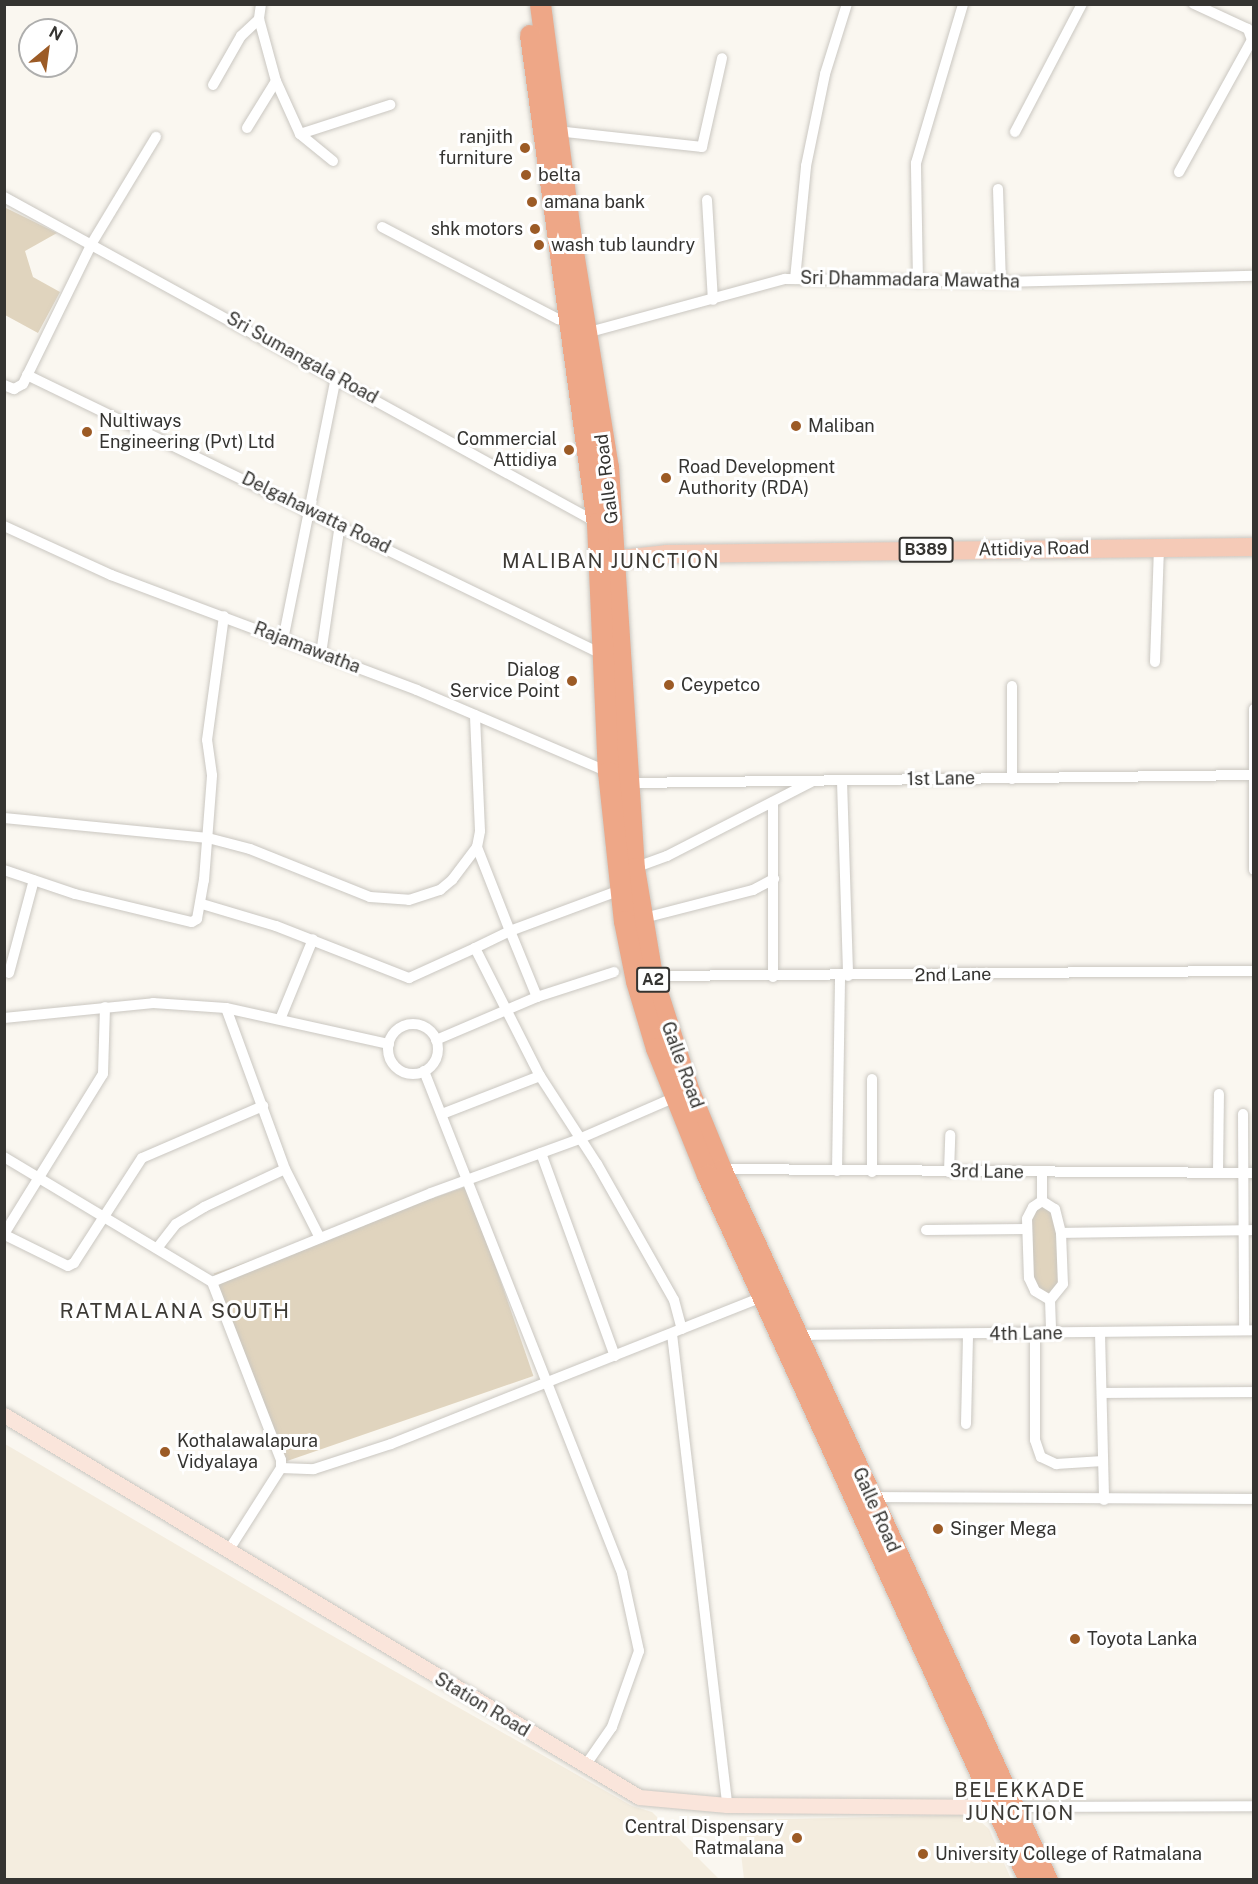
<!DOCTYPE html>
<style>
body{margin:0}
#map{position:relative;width:1258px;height:1884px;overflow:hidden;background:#faf7f0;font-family:"Public Sans",sans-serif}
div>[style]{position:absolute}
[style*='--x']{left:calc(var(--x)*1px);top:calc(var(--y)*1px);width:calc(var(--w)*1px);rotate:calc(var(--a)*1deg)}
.built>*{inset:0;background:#f4eddf}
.green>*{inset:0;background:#e0d4be;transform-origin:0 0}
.roads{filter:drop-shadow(0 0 2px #cac7c1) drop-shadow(0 0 2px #cac7c1)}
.street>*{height:10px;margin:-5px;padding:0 5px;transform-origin:5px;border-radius:5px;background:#fff}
.street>.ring{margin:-5px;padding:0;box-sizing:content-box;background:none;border:10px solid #fff;border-radius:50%}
.secondary>*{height:15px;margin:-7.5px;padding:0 7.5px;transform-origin:7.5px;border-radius:7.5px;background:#fae5db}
.primary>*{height:18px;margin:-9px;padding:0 9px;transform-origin:9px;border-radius:9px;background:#f5cab7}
.highway>*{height:21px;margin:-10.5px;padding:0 10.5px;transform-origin:10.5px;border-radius:10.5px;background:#eea787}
.dots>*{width:16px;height:16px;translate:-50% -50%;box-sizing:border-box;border:3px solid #fff;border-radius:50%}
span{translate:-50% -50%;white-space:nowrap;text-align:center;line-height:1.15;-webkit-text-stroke:6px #fff;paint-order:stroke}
.shield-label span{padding:2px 4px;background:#fff;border:2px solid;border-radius:4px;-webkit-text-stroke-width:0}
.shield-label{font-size:16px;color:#353431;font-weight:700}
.poi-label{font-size:18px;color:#353431}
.right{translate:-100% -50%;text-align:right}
.left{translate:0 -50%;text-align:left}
.street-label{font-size:18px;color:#353431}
.neighbourhood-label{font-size:20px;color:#3d3a35;letter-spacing:1.5px}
.quarter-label{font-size:21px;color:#3d3a35;letter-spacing:1.5px}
.frame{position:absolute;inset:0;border:6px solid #353431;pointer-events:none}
.north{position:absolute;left:18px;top:18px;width:60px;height:60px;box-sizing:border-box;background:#fff;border:2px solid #aeaead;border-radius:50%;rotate:29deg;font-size:16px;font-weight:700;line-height:24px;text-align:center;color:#353431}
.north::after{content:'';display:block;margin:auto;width:21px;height:27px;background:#9c5b26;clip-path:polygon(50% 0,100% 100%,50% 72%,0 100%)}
</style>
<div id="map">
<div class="built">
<div style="clip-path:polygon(5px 1444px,317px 1627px,632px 1806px,652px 1812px,719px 1879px,5px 1879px)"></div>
<div style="clip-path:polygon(973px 1815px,989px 1829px,1011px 1879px,744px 1879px,737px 1820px)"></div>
</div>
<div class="green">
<div style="clip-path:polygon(4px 207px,57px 233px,25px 251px,33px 277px,60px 292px,38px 333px,5px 315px)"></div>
<div style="left:468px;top:1186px;width:201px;height:269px;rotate:71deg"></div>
<div style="clip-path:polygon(1042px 1205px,1055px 1217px,1059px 1283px,1049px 1296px,1033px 1284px,1032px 1213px)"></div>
</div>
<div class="roads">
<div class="street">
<div style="--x:261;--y:4;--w:15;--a:98"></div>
<div style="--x:259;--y:19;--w:64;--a:74.7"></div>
<div style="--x:276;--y:81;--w:58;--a:65.6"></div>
<div style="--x:213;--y:85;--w:56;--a:-60.3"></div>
<div style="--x:241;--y:36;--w:25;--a:-43"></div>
<div style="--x:247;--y:128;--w:55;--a:-58.3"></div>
<div style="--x:557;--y:131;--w:146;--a:6.3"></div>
<div style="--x:702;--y:147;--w:91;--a:-77.3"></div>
<div style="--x:1015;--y:132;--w:144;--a:-62.4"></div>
<div style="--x:333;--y:161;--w:43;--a:-140.7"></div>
<div style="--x:300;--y:134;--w:95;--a:-17.9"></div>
<div style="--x:1179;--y:172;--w:151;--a:-61.1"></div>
<div style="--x:1252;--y:40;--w:12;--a:-110"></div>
<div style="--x:1248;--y:29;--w:60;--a:-155.2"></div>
<div style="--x:998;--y:189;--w:93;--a:88.2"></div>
<div style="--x:4;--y:197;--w:675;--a:28.77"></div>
<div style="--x:707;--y:200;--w:100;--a:86.6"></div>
<div style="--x:382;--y:227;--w:199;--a:27.6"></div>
<div style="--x:558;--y:319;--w:14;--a:8"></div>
<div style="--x:795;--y:279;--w:114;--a:-84.4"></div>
<div style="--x:806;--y:166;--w:94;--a:-78.3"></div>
<div style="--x:825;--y:74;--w:73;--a:-72.6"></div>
<div style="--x:918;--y:282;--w:119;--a:-91"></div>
<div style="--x:916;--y:163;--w:166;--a:-73.5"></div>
<div style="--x:582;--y:334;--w:210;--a:-15.2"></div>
<div style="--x:785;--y:279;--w:216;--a:0.8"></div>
<div style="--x:1001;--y:282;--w:253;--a:-1.4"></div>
<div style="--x:27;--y:375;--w:641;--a:25.89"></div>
<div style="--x:4;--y:385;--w:11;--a:22"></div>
<div style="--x:14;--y:389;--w:10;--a:-29"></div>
<div style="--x:23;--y:384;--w:157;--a:-63.9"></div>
<div style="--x:92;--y:243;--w:124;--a:-58.9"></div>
<div style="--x:4;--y:526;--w:118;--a:24.6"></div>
<div style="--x:111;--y:575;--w:327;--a:20.6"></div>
<div style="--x:417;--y:690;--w:208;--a:23.2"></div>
<div style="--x:283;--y:640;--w:268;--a:-78.6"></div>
<div style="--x:321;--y:654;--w:131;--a:-81.7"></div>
<div style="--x:1155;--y:662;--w:115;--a:-88"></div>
<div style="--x:1254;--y:709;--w:161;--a:90"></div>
<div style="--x:1012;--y:779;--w:93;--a:-90"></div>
<div style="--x:842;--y:781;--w:195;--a:88.2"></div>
<div style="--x:628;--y:783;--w:626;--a:-0.73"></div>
<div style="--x:773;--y:802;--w:175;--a:90"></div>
<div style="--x:4;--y:818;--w:205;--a:5.6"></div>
<div style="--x:208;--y:838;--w:43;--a:14.7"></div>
<div style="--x:250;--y:849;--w:129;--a:21.8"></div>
<div style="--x:370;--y:897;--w:39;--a:4"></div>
<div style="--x:409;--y:900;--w:33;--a:-18"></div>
<div style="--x:440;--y:890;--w:16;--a:-40"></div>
<div style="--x:452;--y:880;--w:41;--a:-52.9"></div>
<div style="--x:477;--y:847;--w:16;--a:-79"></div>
<div style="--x:480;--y:831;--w:116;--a:-92.5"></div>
<div style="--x:477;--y:847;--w:90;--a:68.6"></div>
<div style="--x:510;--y:931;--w:39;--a:154"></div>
<div style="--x:475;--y:948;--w:144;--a:63.1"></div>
<div style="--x:540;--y:1076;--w:105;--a:57.1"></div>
<div style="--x:597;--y:1164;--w:156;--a:60.5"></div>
<div style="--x:674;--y:1300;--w:30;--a:75"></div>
<div style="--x:634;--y:868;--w:35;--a:-20"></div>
<div style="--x:667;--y:856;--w:162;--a:-27.2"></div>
<div style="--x:4;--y:870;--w:75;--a:18.7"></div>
<div style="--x:75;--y:894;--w:120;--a:13.5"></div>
<div style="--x:192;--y:922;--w:6;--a:-31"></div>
<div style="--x:197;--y:919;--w:40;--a:-80"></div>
<div style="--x:204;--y:880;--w:105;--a:-85.6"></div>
<div style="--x:212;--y:775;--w:35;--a:-98"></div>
<div style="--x:207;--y:740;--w:125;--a:-82.2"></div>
<div style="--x:202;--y:904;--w:77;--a:16.6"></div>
<div style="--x:276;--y:926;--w:143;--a:21.4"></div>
<div style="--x:409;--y:978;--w:72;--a:-24.4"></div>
<div style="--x:640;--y:919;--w:117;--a:-14.4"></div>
<div style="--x:753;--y:890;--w:24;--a:-28"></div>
<div style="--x:9;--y:973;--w:96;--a:-75"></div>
<div style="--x:652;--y:976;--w:602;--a:-0.48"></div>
<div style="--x:537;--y:997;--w:71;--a:-112.2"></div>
<div style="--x:510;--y:931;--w:117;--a:-20.4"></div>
<div style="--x:226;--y:1008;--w:171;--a:69.9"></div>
<div style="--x:285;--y:1169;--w:77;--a:63.1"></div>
<div style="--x:281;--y:1017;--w:84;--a:-67.7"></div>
<div style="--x:4;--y:1018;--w:150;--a:-5.7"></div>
<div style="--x:153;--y:1003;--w:73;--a:3.9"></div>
<div style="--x:226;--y:1008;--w:167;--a:12.5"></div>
<div class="ring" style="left:388px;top:1024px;width:40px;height:40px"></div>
<div style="--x:436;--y:1040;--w:110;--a:-23.1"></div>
<div style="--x:537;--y:997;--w:81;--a:-18"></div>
<div style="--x:424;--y:1071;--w:540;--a:68.47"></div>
<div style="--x:622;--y:1573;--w:80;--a:77.7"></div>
<div style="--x:639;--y:1651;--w:81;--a:109.6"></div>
<div style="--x:612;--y:1727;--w:47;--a:124.7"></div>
<div style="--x:872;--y:1079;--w:93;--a:90"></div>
<div style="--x:442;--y:1114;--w:105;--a:-21.2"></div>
<div style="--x:1243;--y:1114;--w:216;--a:89.7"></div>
<div style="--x:541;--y:1153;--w:216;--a:70"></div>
<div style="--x:4;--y:1157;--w:243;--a:31"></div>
<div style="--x:212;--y:1282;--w:191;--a:68.8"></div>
<div style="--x:281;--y:1460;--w:8;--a:90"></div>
<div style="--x:281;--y:1468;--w:95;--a:122.5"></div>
<div style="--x:721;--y:1169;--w:533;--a:0.43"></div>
<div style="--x:837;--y:1171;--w:194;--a:-89.1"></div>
<div style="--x:949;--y:1172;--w:37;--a:-88"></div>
<div style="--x:1042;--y:1173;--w:28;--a:90"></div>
<div style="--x:1218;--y:1173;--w:79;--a:-89.3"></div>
<div style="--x:1042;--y:1201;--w:11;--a:146"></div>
<div style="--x:1033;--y:1207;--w:13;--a:117"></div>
<div style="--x:1027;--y:1219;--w:59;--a:88.1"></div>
<div style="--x:1029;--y:1278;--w:14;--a:65"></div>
<div style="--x:1035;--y:1291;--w:17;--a:31"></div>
<div style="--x:1042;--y:1201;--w:15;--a:32"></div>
<div style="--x:1055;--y:1209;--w:25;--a:76"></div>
<div style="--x:1061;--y:1233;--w:51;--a:87.8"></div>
<div style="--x:1063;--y:1284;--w:21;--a:129"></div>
<div style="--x:926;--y:1230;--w:100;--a:-0.6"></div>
<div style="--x:1061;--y:1233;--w:193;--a:-0.9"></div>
<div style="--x:4;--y:1234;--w:188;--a:-58.3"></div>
<div style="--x:103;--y:1074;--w:67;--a:-88.3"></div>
<div style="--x:5;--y:1235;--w:70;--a:26.2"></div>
<div style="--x:68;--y:1266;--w:7;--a:-27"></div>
<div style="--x:74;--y:1263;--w:125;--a:-57.1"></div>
<div style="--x:142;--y:1158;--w:132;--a:-23.3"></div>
<div style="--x:158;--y:1247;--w:29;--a:-52"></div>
<div style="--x:176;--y:1224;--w:33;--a:-31"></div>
<div style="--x:204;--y:1207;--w:89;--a:-25.1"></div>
<div style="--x:212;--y:1282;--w:236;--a:-22.1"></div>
<div style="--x:431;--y:1193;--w:158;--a:-20"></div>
<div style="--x:579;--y:1139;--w:108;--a:-23.5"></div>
<div style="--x:1050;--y:1300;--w:34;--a:88"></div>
<div style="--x:1100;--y:1333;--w:167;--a:88.6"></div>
<div style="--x:672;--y:1334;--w:474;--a:83.3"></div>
<div style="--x:1035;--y:1334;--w:106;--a:90"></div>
<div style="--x:1035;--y:1440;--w:18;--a:71"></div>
<div style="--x:1041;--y:1457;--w:17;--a:25"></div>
<div style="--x:1056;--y:1464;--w:47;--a:-3.7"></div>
<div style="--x:797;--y:1335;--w:457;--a:-0.6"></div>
<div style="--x:1103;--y:1393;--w:151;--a:-0.4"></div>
<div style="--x:966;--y:1424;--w:89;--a:-88.7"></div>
<div style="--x:281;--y:1468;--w:33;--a:2"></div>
<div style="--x:314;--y:1469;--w:81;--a:-18"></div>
<div style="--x:391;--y:1444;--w:400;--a:-21.6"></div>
<div style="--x:870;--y:1497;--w:384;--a:0.3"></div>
<div style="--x:1015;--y:1807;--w:239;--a:-0.2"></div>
</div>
<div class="secondary">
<div style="--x:4;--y:1415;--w:741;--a:31.03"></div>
<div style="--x:639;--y:1797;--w:88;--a:5.2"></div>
<div style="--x:727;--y:1805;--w:278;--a:0.4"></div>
</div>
<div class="primary">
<div style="--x:602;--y:561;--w:64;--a:-6.2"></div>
<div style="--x:666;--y:554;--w:588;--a:-0.68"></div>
</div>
<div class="highway">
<div style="--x:540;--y:4;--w:231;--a:82.5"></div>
<div style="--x:570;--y:233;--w:237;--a:80.8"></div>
<div style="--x:608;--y:467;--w:402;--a:86.3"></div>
<div style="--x:634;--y:868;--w:109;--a:80.5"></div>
<div style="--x:652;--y:976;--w:121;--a:72.2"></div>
<div style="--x:689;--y:1091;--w:84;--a:67.7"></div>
<div style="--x:721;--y:1169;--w:782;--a:65.37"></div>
<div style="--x:530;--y:35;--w:493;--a:82.2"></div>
<div style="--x:597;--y:523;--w:249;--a:87.5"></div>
<div style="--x:608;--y:772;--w:150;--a:83.9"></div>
<div style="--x:624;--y:921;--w:61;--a:78.7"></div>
<div style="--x:636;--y:981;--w:70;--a:73.4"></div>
<div style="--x:656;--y:1048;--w:137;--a:68.1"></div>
<div style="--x:707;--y:1175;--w:775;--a:65.45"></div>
</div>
</div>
<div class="dots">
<div style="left:525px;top:148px;background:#9c5b26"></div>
<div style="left:526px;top:175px;background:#9c5b26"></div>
<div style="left:532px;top:202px;background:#9c5b26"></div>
<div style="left:535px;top:229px;background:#9c5b26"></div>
<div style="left:539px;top:245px;background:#9c5b26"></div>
<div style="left:796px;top:426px;background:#9c5b26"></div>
<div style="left:87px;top:432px;background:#9c5b26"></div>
<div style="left:569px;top:450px;background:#9c5b26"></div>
<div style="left:666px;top:478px;background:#9c5b26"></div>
<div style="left:572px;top:681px;background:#9c5b26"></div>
<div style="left:669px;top:685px;background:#9c5b26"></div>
<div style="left:165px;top:1452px;background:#9c5b26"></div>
<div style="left:938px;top:1529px;background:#9c5b26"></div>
<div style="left:1075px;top:1639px;background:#9c5b26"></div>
<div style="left:797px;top:1838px;background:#9c5b26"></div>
<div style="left:923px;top:1854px;background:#9c5b26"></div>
</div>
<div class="shield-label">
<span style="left:926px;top:550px">B389</span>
<span style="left:653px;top:980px">A2</span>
</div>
<div class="poi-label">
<span class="right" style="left:513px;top:148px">ranjith<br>furniture</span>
<span class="left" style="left:538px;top:175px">belta</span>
<span class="left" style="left:544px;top:202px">amana bank</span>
<span class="right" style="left:523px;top:229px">shk motors</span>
<span class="left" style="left:551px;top:245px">wash tub laundry</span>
<span class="left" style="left:99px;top:432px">Nultiways<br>Engineering (Pvt) Ltd</span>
<span class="left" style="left:808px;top:426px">Maliban</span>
<span class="right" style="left:557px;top:450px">Commercial<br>Attidiya</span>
<span class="left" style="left:678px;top:478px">Road Development<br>Authority (RDA)</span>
<span class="right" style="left:560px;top:681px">Dialog<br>Service Point</span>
<span class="left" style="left:681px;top:685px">Ceypetco</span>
<span class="left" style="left:177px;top:1452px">Kothalawalapura<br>Vidyalaya</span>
<span class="left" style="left:950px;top:1529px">Singer Mega</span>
<span class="left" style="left:1087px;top:1639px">Toyota Lanka</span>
<span class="right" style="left:784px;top:1838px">Central Dispensary<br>Ratmalana</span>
<span class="left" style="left:935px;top:1854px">University College of Ratmalana</span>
</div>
<div class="street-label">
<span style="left:910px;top:280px;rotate:1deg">Sri Dhammadara Mawatha</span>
<span style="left:302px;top:358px;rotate:29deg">Sri Sumangala Road</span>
<span style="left:607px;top:479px;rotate:-97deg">Galle Road</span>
<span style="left:316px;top:513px;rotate:26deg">Delgahawatta Road</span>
<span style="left:1034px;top:549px;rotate:-1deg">Attidiya Road</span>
<span style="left:307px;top:648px;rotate:21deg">Rajamawatha</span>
<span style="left:941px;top:779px;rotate:-1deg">1st Lane</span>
<span style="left:953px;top:975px;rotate:-1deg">2nd Lane</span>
<span style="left:682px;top:1065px;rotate:70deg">Galle Road</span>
<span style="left:987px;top:1172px;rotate:1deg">3rd Lane</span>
<span style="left:1026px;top:1334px;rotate:-1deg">4th Lane</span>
<span style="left:876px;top:1510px;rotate:66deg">Galle Road</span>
<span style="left:482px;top:1705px;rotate:31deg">Station Road</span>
</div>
<div class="neighbourhood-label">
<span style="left:611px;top:561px">MALIBAN JUNCTION</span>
<span style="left:1020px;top:1802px">BELEKKADE<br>JUNCTION</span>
</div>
<div class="quarter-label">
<span style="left:175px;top:1311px">RATMALANA SOUTH</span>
</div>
<div class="frame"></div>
<div class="north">N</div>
</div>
